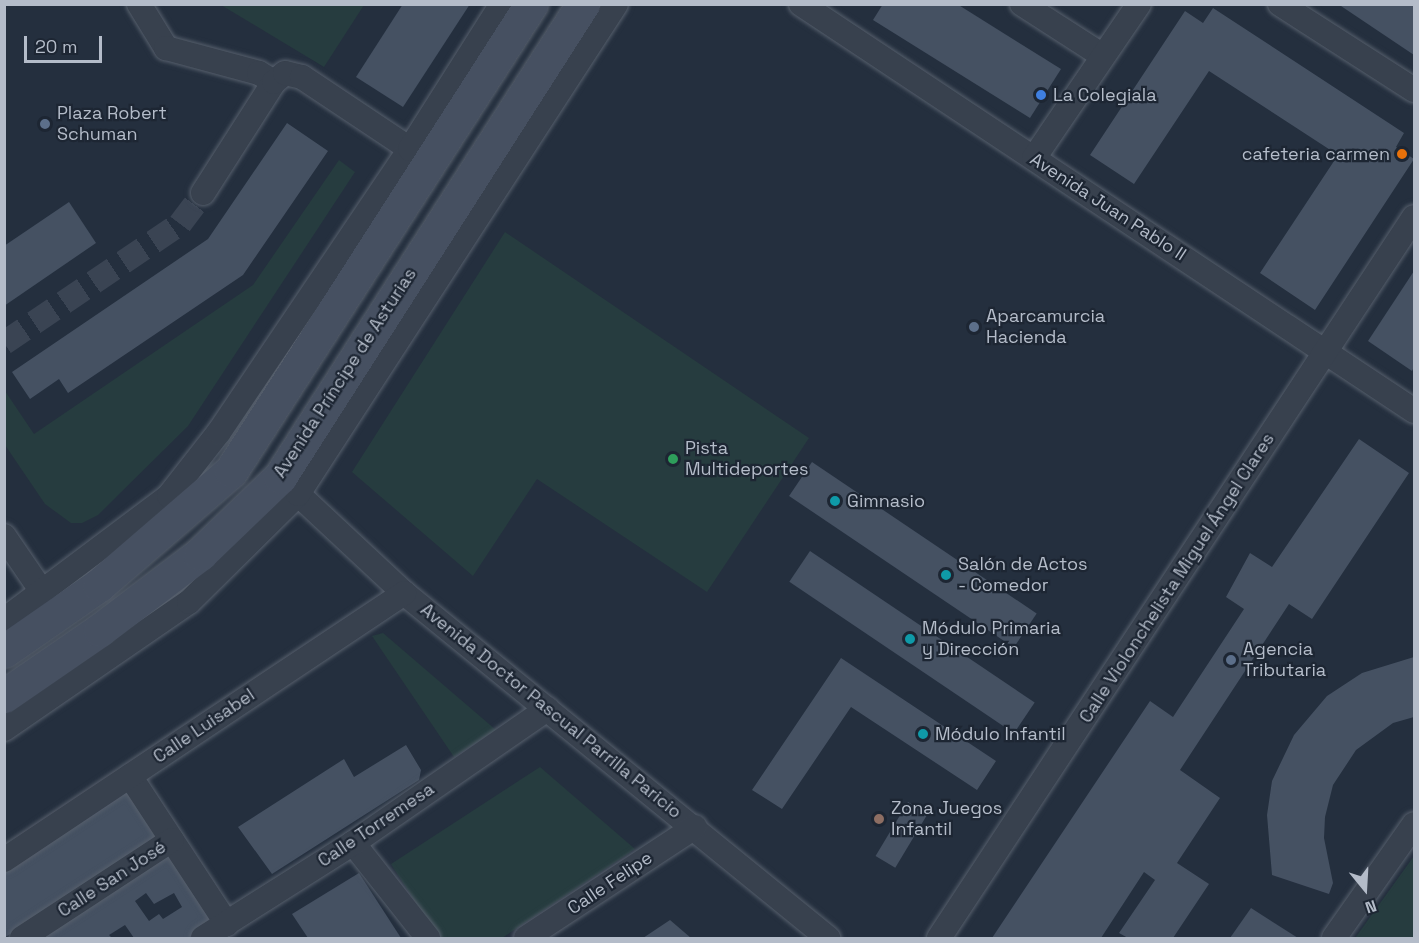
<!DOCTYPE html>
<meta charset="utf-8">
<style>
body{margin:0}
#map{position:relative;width:1419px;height:943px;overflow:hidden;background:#242f3e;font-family:"Space Grotesk",sans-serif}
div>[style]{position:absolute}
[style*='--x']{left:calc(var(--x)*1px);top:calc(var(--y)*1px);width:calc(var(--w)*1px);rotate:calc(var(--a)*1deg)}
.green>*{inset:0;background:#263c3f}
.building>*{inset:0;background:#455162;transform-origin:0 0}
.street-tunnel>*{height:24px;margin-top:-12px;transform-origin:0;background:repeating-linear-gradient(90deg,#3a4453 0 24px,transparent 0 36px)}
.roads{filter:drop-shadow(0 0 2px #565f6c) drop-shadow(0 0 2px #565f6c)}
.street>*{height:24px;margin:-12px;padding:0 12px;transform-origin:12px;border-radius:12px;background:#38414e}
.secondary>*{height:33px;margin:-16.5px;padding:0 16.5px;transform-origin:16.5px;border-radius:16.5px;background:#465061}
.dots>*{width:16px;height:16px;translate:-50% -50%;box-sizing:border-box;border:3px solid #1d2633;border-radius:50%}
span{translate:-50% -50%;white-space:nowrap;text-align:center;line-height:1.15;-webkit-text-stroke:4.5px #1d2633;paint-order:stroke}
.poi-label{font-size:18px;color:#b4bcc9}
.left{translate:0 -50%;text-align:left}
.right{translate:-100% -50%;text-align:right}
.street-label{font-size:18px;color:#b4bcc9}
.frame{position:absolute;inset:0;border:6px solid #b4bcc9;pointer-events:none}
.north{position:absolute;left:1335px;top:859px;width:60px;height:60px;-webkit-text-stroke:4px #1d2633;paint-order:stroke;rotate:162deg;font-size:16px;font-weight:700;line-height:24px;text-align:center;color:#b4bcc9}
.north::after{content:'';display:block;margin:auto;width:21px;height:27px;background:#b4bcc9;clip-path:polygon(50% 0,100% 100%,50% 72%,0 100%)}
.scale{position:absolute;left:24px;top:36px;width:78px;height:27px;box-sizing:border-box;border:3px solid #b4bcc9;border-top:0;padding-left:8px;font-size:18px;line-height:21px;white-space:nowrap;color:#b4bcc9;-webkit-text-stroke:4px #1d2633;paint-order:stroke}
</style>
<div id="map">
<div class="green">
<div style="clip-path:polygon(221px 5px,364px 5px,324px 67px)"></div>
<div style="clip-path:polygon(339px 160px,355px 172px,188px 426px,98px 515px,82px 523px,71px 523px,45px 504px,5px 445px,5px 391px,34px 434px,253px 285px)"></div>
<div style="clip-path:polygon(505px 232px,809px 438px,707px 592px,537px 479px,473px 576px,352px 472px)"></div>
<div style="clip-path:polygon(383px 633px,496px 730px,454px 757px,372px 636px)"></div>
<div style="clip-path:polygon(540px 767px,635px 849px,502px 938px,438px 938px,391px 864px)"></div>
<div style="clip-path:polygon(1414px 856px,1414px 938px,1355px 938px)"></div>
</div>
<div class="building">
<div style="clip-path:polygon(403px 4px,470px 4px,403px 107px,356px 77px)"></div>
<div style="clip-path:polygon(883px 4px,957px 4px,1061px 69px,1030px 118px,873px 20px)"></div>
<div style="clip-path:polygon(1338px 4px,1414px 4px,1414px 55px)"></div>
<div style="clip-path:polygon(1213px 8px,1404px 133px,1396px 147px,1414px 159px,1315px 310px,1260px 273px,1338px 155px,1209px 71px,1134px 184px,1090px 155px,1185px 11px,1203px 23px)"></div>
<div style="clip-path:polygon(287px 123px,328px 151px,243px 275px,68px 393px,59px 379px,30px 399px,12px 372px,208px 239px)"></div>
<div style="clip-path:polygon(69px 202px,96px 243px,4px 306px,4px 246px)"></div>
<div style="clip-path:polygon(1414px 271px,1414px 367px,1412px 371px,1368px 341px)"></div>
<div style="clip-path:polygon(1359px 439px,1409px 473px,1312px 619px,1289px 604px,1180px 770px,1220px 798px,1177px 863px,1209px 884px,1173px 938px,1128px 938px,1119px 933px,1155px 880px,1144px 872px,1101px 938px,992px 938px,1150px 701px,1173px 717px,1244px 609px,1226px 597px,1250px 553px,1272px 567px)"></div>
<div style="left:812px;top:462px;width:271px;height:41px;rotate:34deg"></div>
<div style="left:810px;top:551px;width:271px;height:37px;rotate:34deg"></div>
<div style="clip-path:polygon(1414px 657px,1414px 717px,1393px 723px,1356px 750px,1333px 785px,1325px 817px,1324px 838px,1333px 883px,1329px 894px,1272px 875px,1267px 815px,1272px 781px,1294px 735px,1327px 696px,1362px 673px)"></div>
<div style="clip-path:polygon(841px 658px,996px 761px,977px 790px,851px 707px,782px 809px,752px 790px)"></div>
<div style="clip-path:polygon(406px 745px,421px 770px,419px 780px,272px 874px,238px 827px,344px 759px,354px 777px)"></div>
<div style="clip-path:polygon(133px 786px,164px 833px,4px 938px,4px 872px)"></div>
<div style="left:908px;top:802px;width:23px;height:63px;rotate:31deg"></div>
<div style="clip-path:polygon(evenodd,165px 852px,213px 923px,188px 938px,134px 938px,125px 925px,109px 935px,112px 938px,37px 938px,165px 852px,146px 893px,154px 904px,174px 893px,182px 907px,163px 919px,159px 914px,149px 921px,135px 901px,146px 893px)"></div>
<div style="clip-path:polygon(359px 873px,401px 938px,308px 938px,292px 914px)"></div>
<div style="clip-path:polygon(1251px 908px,1298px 938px,1230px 938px)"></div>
<div style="clip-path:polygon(670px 920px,691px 938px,643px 938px)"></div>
</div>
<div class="street-tunnel">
<div style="--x:4;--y:343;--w:212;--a:-34.1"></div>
<div style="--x:180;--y:224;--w:39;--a:-53"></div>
</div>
<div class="roads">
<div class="street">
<div style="--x:139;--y:4;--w:52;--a:58.5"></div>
<div style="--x:166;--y:48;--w:96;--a:15"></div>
<div style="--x:259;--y:73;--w:17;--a:31"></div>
<div style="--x:801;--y:4;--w:736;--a:33.58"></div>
<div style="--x:1022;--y:4;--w:96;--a:32.7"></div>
<div style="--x:1280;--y:4;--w:159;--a:32.7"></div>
<div style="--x:1034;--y:158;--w:186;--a:-55.7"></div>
<div style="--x:203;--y:193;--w:132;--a:-57.4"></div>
<div style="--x:274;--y:82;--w:14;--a:-39"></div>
<div style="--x:285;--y:73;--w:17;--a:13"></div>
<div style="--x:302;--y:77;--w:130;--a:33.7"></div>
<div style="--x:286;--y:483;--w:161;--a:43"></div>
<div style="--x:404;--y:593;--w:547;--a:39.13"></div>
<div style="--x:4;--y:536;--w:69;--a:55.6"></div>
<div style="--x:4;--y:620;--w:206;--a:-36.9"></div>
<div style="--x:169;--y:496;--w:81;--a:-52"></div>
<div style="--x:219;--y:432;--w:341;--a:-56"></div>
<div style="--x:410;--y:149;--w:172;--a:-57.6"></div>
<div style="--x:4;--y:729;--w:224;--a:-34.5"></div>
<div style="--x:189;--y:602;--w:153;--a:-44.7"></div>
<div style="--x:298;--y:494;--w:584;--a:-57.02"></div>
<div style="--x:130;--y:776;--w:177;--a:56.8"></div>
<div style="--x:353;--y:843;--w:121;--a:51.7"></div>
<div style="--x:4;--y:860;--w:481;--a:-33.7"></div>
<div style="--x:22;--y:938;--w:179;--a:-33.2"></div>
<div style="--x:203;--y:938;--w:178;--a:-32.3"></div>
<div style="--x:353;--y:843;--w:236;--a:-34.6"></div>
<div style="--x:526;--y:938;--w:202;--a:-33.3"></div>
<div style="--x:939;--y:938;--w:863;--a:-56.62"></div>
<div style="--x:1334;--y:938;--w:139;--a:-54.9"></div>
</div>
<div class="secondary">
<div style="--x:4;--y:651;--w:116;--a:-34.8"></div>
<div style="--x:99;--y:585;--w:174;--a:-40.8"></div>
<div style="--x:231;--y:471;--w:555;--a:-57.28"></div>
<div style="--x:4;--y:696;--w:116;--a:-34.5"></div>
<div style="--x:100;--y:630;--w:126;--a:-37.2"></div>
<div style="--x:200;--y:554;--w:111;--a:-43.9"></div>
<div style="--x:280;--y:477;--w:562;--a:-57.36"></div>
</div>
</div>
<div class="dots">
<div style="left:1041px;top:95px;background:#3f7fe0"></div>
<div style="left:45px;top:124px;background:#5c6f8a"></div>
<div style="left:1402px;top:154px;background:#e8710a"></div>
<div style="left:974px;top:327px;background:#5c6f8a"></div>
<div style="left:673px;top:459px;background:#2e9e5b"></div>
<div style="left:835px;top:501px;background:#0f9aa8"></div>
<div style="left:946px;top:575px;background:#0f9aa8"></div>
<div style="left:910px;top:639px;background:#0f9aa8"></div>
<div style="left:1231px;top:660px;background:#5c6f8a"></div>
<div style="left:923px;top:734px;background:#0f9aa8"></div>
<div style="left:879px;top:819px;background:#8d6e63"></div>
</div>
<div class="poi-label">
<span class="left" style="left:1053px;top:95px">La Colegiala</span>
<span class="left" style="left:57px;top:124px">Plaza Robert<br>Schuman</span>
<span class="right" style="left:1390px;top:154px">cafeteria carmen</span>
<span class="left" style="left:986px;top:327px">Aparcamurcia<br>Hacienda</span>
<span class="left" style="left:685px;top:459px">Pista<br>Multideportes</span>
<span class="left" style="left:847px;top:501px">Gimnasio</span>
<span class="left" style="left:958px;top:575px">Salón de Actos<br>- Comedor</span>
<span class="left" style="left:922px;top:639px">Módulo Primaria<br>y Dirección</span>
<span class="left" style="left:1243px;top:660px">Agencia<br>Tributaria</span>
<span class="left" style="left:935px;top:734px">Módulo Infantil</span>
<span class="left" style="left:891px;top:819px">Zona Juegos<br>Infantil</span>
</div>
<div class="street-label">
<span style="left:1108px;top:207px;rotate:33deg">Avenida Juan Pablo II</span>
<span style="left:345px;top:373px;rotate:-57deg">Avenida Príncipe de Asturias</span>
<span style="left:1177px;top:578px;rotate:-57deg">Calle Violonchelista Miguel Ángel Clares</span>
<span style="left:551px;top:711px;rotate:39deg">Avenida Doctor Pascual Parrilla Paricio</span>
<span style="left:204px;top:726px;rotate:-34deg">Calle Luisabel</span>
<span style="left:376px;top:825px;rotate:-34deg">Calle Torremesa</span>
<span style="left:112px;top:879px;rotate:-33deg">Calle San José</span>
<span style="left:610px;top:883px;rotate:-34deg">Calle Felipe</span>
</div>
<div class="frame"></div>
<div class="north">N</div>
<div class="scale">20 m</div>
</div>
